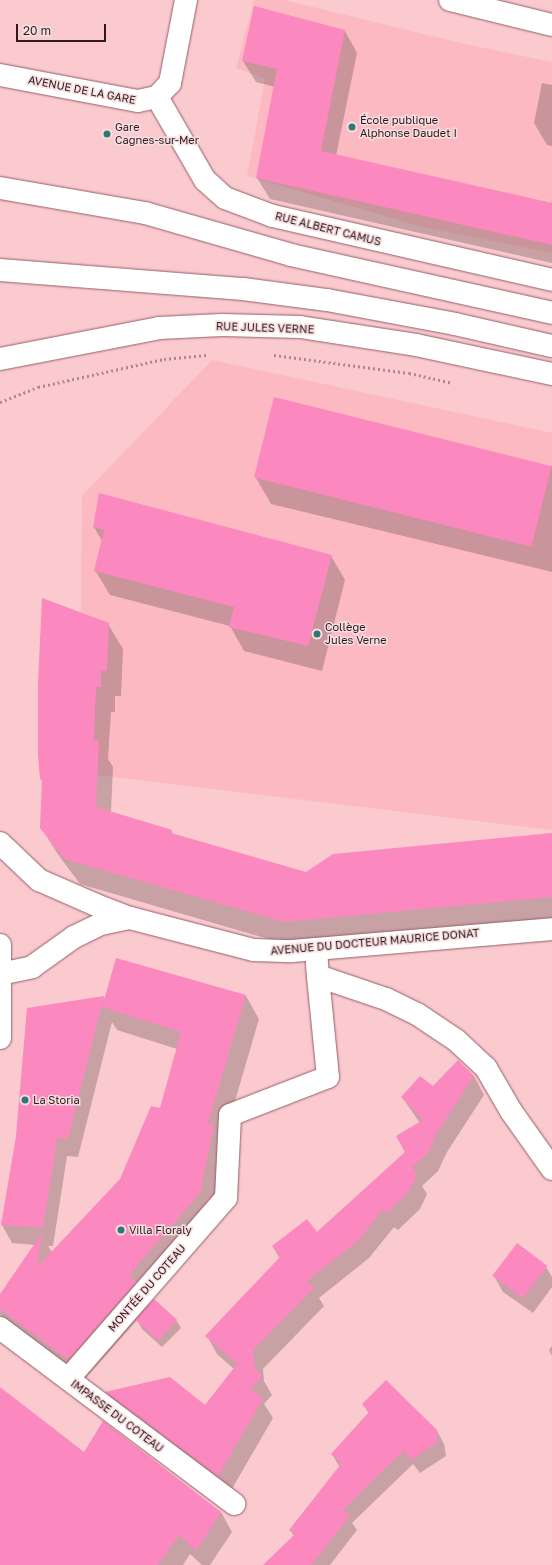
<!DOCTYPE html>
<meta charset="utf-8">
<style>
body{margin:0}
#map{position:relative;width:552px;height:1565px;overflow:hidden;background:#facacf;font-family:"Golos Text",sans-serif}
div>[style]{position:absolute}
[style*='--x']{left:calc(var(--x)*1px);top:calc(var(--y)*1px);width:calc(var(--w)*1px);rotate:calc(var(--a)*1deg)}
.built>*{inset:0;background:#fcb9c1}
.shadow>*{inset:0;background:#0003}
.building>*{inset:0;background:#fb88bf;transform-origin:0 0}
.path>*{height:2.5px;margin-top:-1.25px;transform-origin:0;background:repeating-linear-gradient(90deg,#ae888c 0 2px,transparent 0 5px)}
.roads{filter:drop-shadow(0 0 1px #946067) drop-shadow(0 0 1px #946067)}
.street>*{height:22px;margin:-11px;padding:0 11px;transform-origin:11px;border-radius:11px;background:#fff}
.secondary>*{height:22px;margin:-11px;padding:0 11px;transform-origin:11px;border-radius:11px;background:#fff}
.highway>*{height:22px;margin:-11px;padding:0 11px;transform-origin:11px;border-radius:11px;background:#fff}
.dots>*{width:11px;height:11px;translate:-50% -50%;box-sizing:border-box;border:2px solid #f7dee0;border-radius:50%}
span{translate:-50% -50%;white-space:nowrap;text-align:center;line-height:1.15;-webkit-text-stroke:3px #f7dee0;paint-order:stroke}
.street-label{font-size:11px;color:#2e191c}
.poi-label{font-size:11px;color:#2e191c}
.left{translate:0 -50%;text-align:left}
.scale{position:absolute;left:16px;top:24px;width:90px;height:18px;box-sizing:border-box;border:2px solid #2e191c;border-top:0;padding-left:5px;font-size:12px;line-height:14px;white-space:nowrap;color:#2e191c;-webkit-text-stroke:3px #f7dee0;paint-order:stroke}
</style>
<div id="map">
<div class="built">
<div style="clip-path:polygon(254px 0,284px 0,465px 44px,552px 62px,552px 253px,427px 228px,247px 176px,265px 79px,236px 68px)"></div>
<div style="clip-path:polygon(212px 360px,552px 433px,552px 830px,80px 773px,82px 496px)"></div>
</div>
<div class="shadow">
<div style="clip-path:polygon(345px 31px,357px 53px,336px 156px,551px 204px,552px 200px,552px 263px,270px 199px,257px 178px,275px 87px,256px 82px,243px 61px)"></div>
<div style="clip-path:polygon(542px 83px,552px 85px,552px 146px,547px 145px,534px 123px)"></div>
<div style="clip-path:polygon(552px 466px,552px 572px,271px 504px,256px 478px)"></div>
<div style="clip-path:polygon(94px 527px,331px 556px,345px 580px,322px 671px,244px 651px,230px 626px,110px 595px,95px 570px,102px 541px)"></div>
<div style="clip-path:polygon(108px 624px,123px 649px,121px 696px,115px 696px,115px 712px,111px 712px,108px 759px,113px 767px,111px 812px,171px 830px,173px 834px,306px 873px,552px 834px,552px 924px,299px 948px,80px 884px,57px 853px,41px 827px,43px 783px,41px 779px)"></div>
<div style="clip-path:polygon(evenodd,117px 959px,246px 996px,259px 1019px,223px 1142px,213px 1216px,144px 1297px,149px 1307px,176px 1320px,181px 1328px,162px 1347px,142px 1329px,137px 1320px,84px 1380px,8px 1327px,0 1314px,0 1295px,35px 1245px,12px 1243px,2px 1225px,104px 997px,105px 1000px,117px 959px,112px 1022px,117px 1030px,177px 1049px,160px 1110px,121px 1180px,52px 1252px,48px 1246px,53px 1246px,67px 1156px,78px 1157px,112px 1022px)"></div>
<div style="clip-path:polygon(474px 1076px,484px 1095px,447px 1152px,438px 1171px,422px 1186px,427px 1194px,420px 1209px,398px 1230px,394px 1227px,369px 1258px,319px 1298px,324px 1306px,263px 1369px,264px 1381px,272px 1395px,264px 1404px,273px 1418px,229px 1494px,117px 1410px,107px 1392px,205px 1406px,234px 1369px,217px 1354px,207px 1336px,280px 1259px,273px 1247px,316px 1233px,404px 1154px,420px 1123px,402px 1097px)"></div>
<div style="clip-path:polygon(546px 1267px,552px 1277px,552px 1287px,533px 1313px,503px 1292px,494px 1276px)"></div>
<div style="clip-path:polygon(552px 1346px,552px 1356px,549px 1350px)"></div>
<div style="clip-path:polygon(0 1389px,84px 1453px,221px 1512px,232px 1532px,210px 1565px,202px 1565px,190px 1554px,183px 1565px,0 1565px)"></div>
<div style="clip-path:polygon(363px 1404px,436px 1429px,444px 1444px,446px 1456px,420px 1473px,413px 1464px,352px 1523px,357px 1530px,330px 1565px,265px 1565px,294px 1536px,290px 1530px,340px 1468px,332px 1454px,369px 1414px)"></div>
</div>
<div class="building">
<div style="clip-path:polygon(254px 6px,345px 30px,321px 151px,552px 203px,552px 245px,256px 178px,277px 69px,242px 61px)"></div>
<div style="left:274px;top:397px;width:286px;height:83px;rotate:14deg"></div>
<div style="clip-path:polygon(99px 493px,332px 555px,308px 646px,229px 627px,234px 607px,94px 571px,104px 530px,93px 527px)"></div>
<div style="clip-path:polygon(42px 598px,109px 623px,107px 671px,101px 671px,101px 687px,96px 687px,94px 740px,99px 741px,96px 807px,172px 830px,171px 833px,306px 872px,333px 854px,552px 833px,552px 897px,284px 922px,64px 859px,40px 828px,42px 780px,40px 779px,38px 755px,38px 683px)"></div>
<div style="clip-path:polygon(116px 958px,246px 995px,208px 1123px,214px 1125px,200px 1193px,129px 1275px,136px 1282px,71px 1357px,66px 1358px,0 1309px,0 1294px,42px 1233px,37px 1267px,120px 1179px,151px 1106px,160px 1108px,181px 1032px,102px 1007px)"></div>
<div style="clip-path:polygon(104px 996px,68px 1139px,57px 1138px,43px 1228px,1px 1225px,16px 1136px,27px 1008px)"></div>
<div style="clip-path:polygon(458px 1060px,474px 1076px,437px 1133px,428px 1153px,412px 1167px,417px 1175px,409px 1191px,387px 1213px,383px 1209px,359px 1240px,307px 1281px,314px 1288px,253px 1350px,255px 1369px,262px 1376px,251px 1389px,263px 1399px,218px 1476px,105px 1392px,170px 1377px,205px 1405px,237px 1364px,205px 1336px,280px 1257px,272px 1246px,307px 1219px,317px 1232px,405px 1152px,407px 1156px,396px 1136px,423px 1120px,401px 1097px,420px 1076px,433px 1086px)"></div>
<div style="left:517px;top:1243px;width:38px;height:41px;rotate:37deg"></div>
<div style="left:154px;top:1299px;width:31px;height:28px;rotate:42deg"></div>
<div style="clip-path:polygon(386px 1380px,436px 1429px,438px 1442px,411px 1460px,404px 1451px,376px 1477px,343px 1510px,350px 1516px,311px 1565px,263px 1565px,295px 1534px,289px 1530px,341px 1464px,331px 1454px,369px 1412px,362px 1404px)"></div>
<div style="clip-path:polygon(0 1387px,84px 1452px,103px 1421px,221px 1512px,196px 1551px,179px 1535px,158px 1565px,0 1565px)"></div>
</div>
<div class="path">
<div style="--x:274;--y:355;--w:136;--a:7.6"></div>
<div style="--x:409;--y:373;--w:45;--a:12.8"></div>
<div style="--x:0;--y:402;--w:41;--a:-21.5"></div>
<div style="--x:38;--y:387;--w:129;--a:-12.5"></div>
<div style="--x:164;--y:359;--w:43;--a:-5.3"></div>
</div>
<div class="roads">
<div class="street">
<div style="--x:157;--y:97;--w:96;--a:60"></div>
<div style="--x:205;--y:180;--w:27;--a:42"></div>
<div style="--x:225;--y:198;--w:51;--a:20.6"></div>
<div style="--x:273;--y:216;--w:286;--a:12.9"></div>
<div style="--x:0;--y:359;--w:162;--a:-11"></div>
<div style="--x:159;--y:328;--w:63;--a:-2.7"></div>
<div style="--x:222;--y:325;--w:78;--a:1.5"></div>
<div style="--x:300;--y:327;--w:117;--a:8.8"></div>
<div style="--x:416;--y:345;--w:139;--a:12"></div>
<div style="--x:316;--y:949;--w:27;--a:86"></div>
<div style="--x:318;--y:976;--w:72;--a:18.7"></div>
<div style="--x:386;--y:999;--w:34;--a:26"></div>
<div style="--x:417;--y:1014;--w:47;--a:33.7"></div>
<div style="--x:456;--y:1040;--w:41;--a:43"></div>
<div style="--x:486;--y:1068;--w:50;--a:59.8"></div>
<div style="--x:511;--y:1111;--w:71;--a:54.7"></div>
<div style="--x:0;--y:1328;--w:293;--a:36.9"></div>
<div style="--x:68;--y:1379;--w:240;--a:-48.9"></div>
<div style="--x:226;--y:1198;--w:83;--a:-87.2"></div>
<div style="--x:230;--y:1115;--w:105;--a:-21.2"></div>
<div style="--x:328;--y:1077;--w:101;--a:-95.7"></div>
</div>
<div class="secondary">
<div style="--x:450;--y:0;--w:105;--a:13.8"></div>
<div style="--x:0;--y:75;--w:140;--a:10.7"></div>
<div style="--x:138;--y:101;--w:19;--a:-12"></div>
<div style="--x:157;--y:97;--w:19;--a:-47"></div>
<div style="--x:170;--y:83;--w:85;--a:-79.1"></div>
<div style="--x:0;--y:843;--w:54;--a:43.5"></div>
<div style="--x:39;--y:880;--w:62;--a:23.7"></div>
<div style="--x:96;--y:905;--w:36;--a:21"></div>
<div style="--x:130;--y:918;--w:128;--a:14.5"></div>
<div style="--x:254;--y:950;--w:38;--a:2"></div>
<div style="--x:292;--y:951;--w:261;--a:-4.8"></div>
<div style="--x:0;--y:945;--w:93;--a:90"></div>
<div style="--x:0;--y:974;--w:33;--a:-12"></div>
<div style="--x:32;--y:967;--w:52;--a:-35.5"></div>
<div style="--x:74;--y:937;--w:30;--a:-26"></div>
<div style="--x:101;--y:924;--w:30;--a:-12"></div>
</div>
<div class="highway">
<div style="--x:0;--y:188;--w:147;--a:9.8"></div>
<div style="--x:145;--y:213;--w:152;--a:16"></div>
<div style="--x:291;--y:255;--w:267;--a:12.5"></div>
<div style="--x:0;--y:270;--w:244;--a:4.5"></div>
<div style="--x:243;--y:289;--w:85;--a:7.5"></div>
<div style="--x:327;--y:300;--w:130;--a:10.6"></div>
<div style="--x:455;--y:324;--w:99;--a:12.8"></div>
</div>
</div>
<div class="dots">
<div style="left:352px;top:127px;background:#2f7875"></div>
<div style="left:107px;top:134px;background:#2f7875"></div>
<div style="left:317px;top:634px;background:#2f7875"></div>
<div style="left:25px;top:1100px;background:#2f7875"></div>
<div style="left:121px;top:1230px;background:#2f7875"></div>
</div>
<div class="street-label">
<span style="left:82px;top:90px;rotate:11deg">AVENUE DE LA GARE</span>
<span style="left:328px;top:229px;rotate:14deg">RUE ALBERT CAMUS</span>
<span style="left:265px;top:328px;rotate:2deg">RUE JULES VERNE</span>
<span style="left:375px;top:942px;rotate:-5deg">AVENUE DU DOCTEUR MAURICE DONAT</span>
<span style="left:147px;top:1288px;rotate:-49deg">MONTÉE DU COTEAU</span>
<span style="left:117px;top:1416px;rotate:37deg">IMPASSE DU COTEAU</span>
</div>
<div class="poi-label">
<span class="left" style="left:360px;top:127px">École publique<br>Alphonse Daudet I</span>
<span class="left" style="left:115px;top:134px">Gare<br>Cagnes-sur-Mer</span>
<span class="left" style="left:325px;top:634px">Collège<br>Jules Verne</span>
<span class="left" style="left:33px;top:1100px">La Storia</span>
<span class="left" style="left:129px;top:1230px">Villa Floraly</span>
</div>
<div class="scale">20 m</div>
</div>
